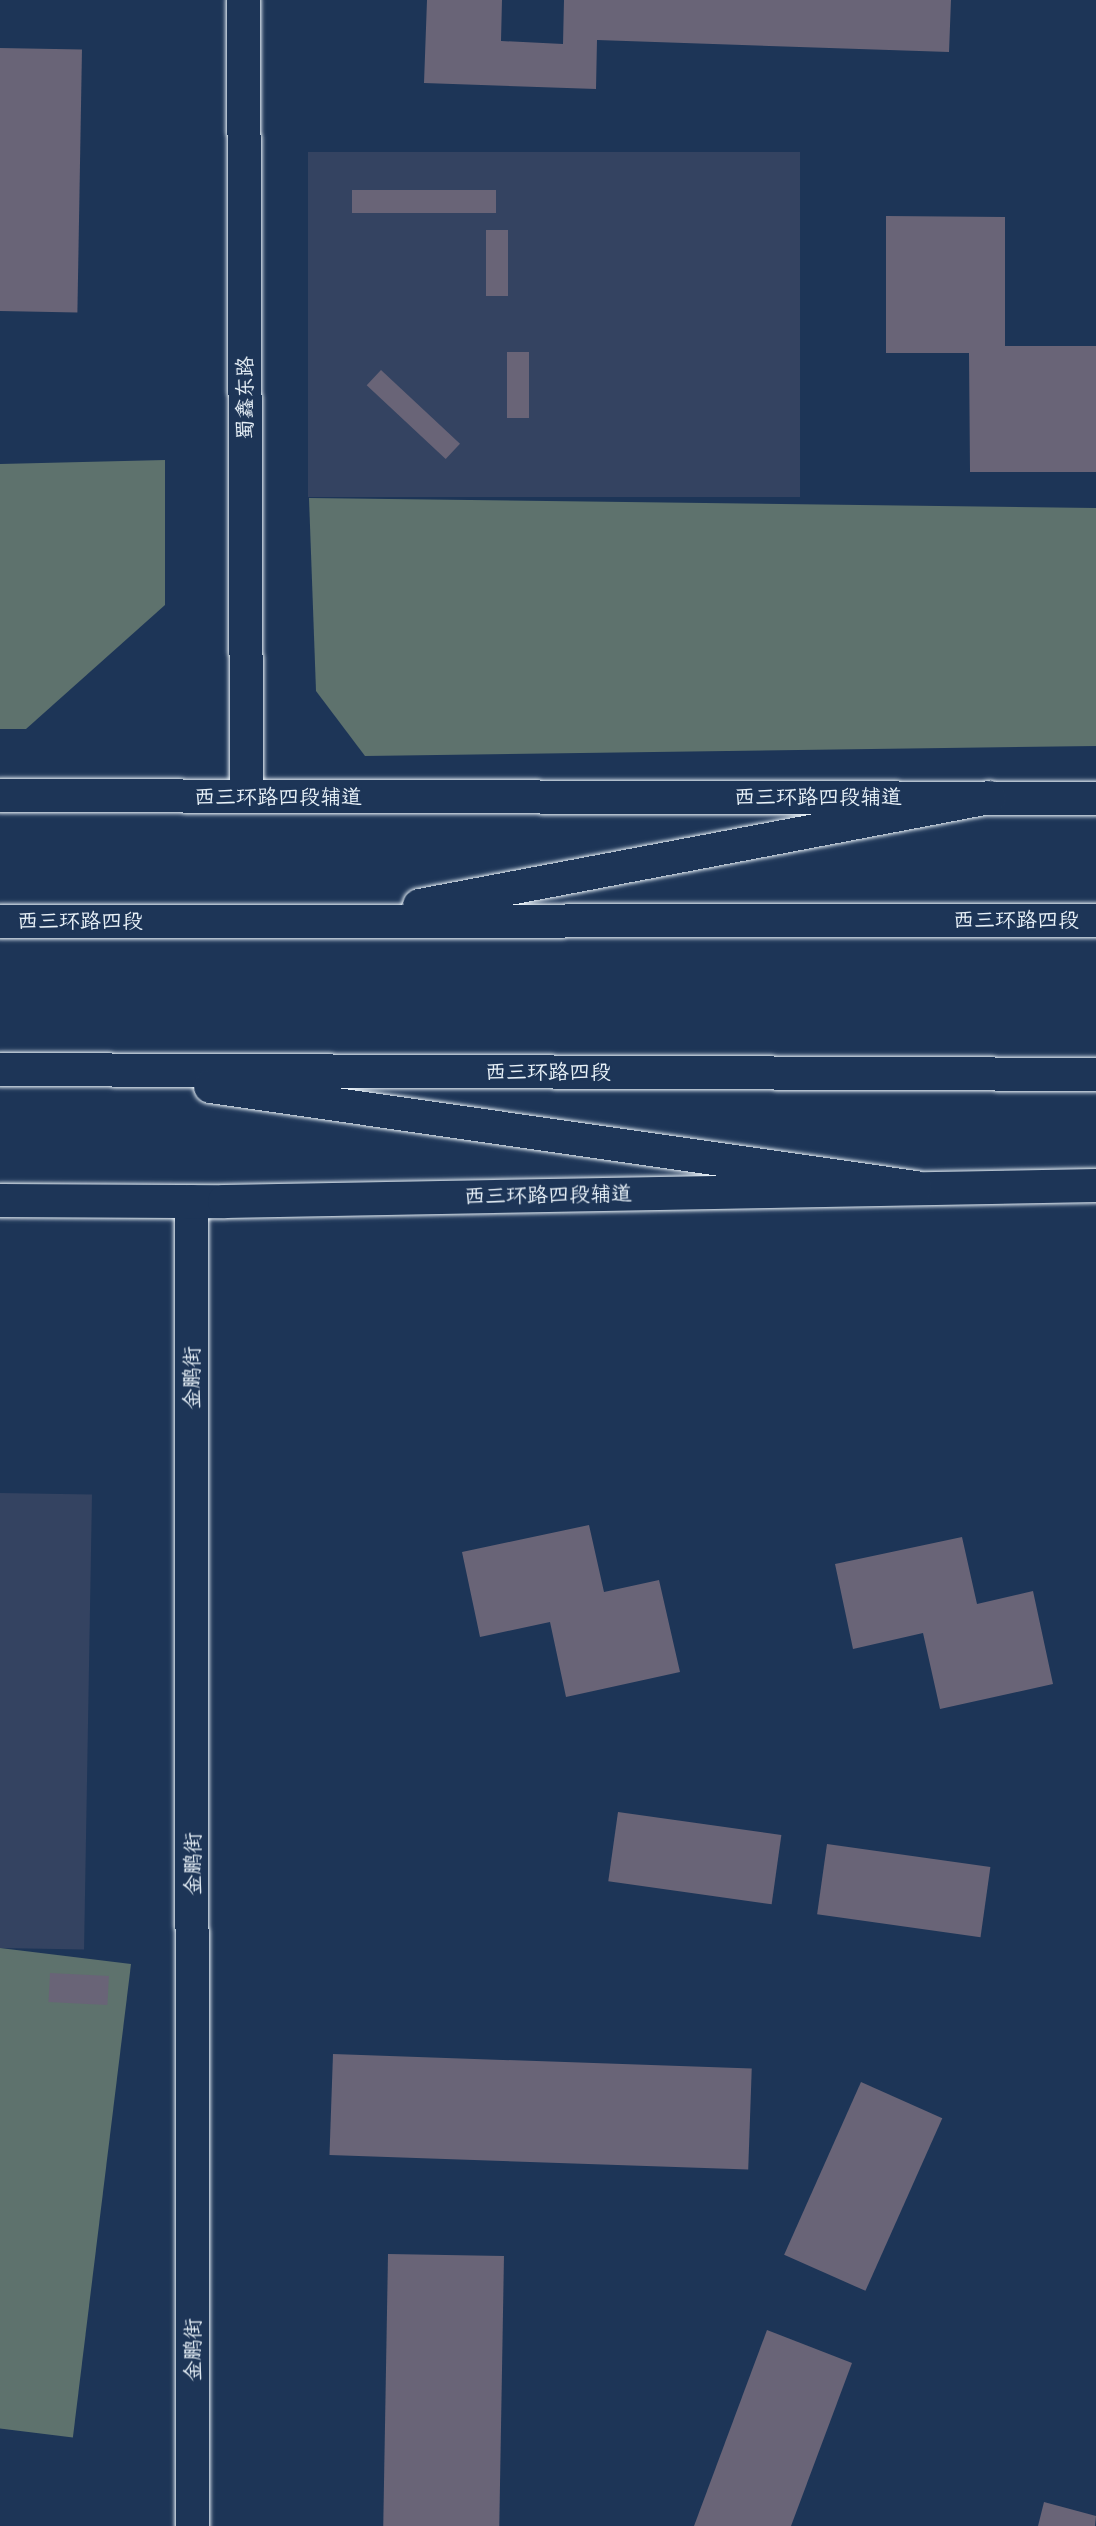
<!DOCTYPE html>
<meta charset="utf-8">
<style>
body{margin:0}
#map{position:relative;width:1096px;height:2526px;overflow:hidden;background:#1d3557;font-family:Mali,"LXGW WenKai TC",sans-serif}
div>[style]{position:absolute}
[style*='--x']{left:calc(var(--x)*1px);top:calc(var(--y)*1px);width:calc(var(--w)*1px);rotate:calc(var(--a)*1deg)}
.built>*{inset:0;background:#344361;transform-origin:0 0}
.green>*{inset:0;background:#5e726d;transform-origin:0 0}
.building>*{inset:0;background:#696477;transform-origin:0 0}
.roads{filter:drop-shadow(0 0 2px #e8f1f8) drop-shadow(0 0 2px #e8f1f8)}
.minor>*{height:33px;margin:-16.5px;padding:0 16.5px;transform-origin:16.5px;border-radius:16.5px;background:#1d3557}
.secondary>*{height:33px;margin:-16.5px;padding:0 16.5px;transform-origin:16.5px;border-radius:16.5px;background:#1d3557}
.trunk>*{height:33px;margin:-16.5px;padding:0 16.5px;transform-origin:16.5px;border-radius:16.5px;background:#1d3557}
span{translate:-50% -50%;white-space:nowrap;text-align:center;line-height:1.15;-webkit-text-stroke:4.5px #1d3557;paint-order:stroke}
.street-label{font-size:21px;color:#e8f1f8}
</style>
<div id="map">
<div class="built">
<div style="left:308px;top:152px;width:492px;height:345px"></div>
<div style="left:0;top:1493px;width:92px;height:455px;rotate:1deg"></div>
</div>
<div class="green">
<div style="clip-path:polygon(165px 460px,165px 605px,26px 729px,0 729px,0 464px)"></div>
<div style="clip-path:polygon(309px 498px,1096px 508px,1096px 746px,365px 756px,316px 691px)"></div>
<div style="left:0;top:1948px;width:132px;height:477px;rotate:7deg"></div>
</div>
<div class="building">
<div style="clip-path:polygon(427px 0,502px 0,501px 41px,563px 44px,564px 0,951px 0,949px 52px,597px 40px,596px 89px,424px 83px)"></div>
<div style="left:0;top:48px;width:82px;height:263px;rotate:1deg"></div>
<div style="left:352px;top:190px;width:144px;height:23px"></div>
<div style="clip-path:polygon(886px 216px,1005px 217px,1005px 346px,1096px 346px,1096px 472px,970px 472px,969px 353px,886px 353px)"></div>
<div style="left:486px;top:230px;width:22px;height:66px"></div>
<div style="left:507px;top:352px;width:22px;height:66px"></div>
<div style="left:381px;top:370px;width:108px;height:21px;rotate:43deg"></div>
<div style="clip-path:polygon(589px 1525px,604px 1592px,659px 1580px,680px 1672px,566px 1697px,550px 1622px,480px 1637px,462px 1552px)"></div>
<div style="clip-path:polygon(962px 1537px,977px 1604px,1033px 1591px,1053px 1684px,940px 1709px,923px 1633px,853px 1649px,835px 1564px)"></div>
<div style="left:618px;top:1812px;width:165px;height:70px;rotate:8deg"></div>
<div style="left:827px;top:1844px;width:165px;height:71px;rotate:8deg"></div>
<div style="left:50px;top:1973px;width:59px;height:29px;rotate:3deg"></div>
<div style="left:333px;top:2054px;width:419px;height:101px;rotate:2deg"></div>
<div style="left:861px;top:2082px;width:89px;height:189px;rotate:24deg"></div>
<div style="left:388px;top:2254px;width:116px;height:272px;rotate:1deg"></div>
<div style="clip-path:polygon(767px 2330px,852px 2363px,791px 2526px,694px 2526px)"></div>
<div style="clip-path:polygon(1044px 2502px,1096px 2516px,1095px 2526px,1038px 2526px)"></div>
</div>
<div class="roads">
<div class="minor">
<div style="--x:243;--y:0;--w:796;--a:89.78"></div>
<div style="--x:191;--y:1201;--w:1325;--a:89.96"></div>
</div>
<div class="secondary">
<div style="--x:0;--y:795;--w:1096;--a:0.16"></div>
<div style="--x:0;--y:1200;--w:224;--a:0.3"></div>
<div style="--x:224;--y:1201;--w:872;--a:-1.05"></div>
</div>
<div class="trunk">
<div style="--x:419;--y:905;--w:580;--a:-10.73"></div>
<div style="--x:0;--y:921;--w:1096;--a:-0.05"></div>
<div style="--x:0;--y:1069;--w:1096;--a:0.26"></div>
<div style="--x:210;--y:1086;--w:712;--a:8.15"></div>
</div>
</div>
<div class="street-label">
<span style="left:244px;top:398px;rotate:-90deg">蜀鑫东路</span>
<span style="left:278px;top:796px">西三环路四段辅道</span>
<span style="left:818px;top:796px">西三环路四段辅道</span>
<span style="left:1016px;top:919px">西三环路四段</span>
<span style="left:80px;top:920px">西三环路四段</span>
<span style="left:548px;top:1071px">西三环路四段</span>
<span style="left:548px;top:1194px;rotate:-1deg">西三环路四段辅道</span>
<span style="left:191px;top:1378px;rotate:-90deg">金鹏街</span>
<span style="left:192px;top:1864px;rotate:-90deg">金鹏街</span>
<span style="left:192px;top:2350px;rotate:-90deg">金鹏街</span>
</div>
</div>
